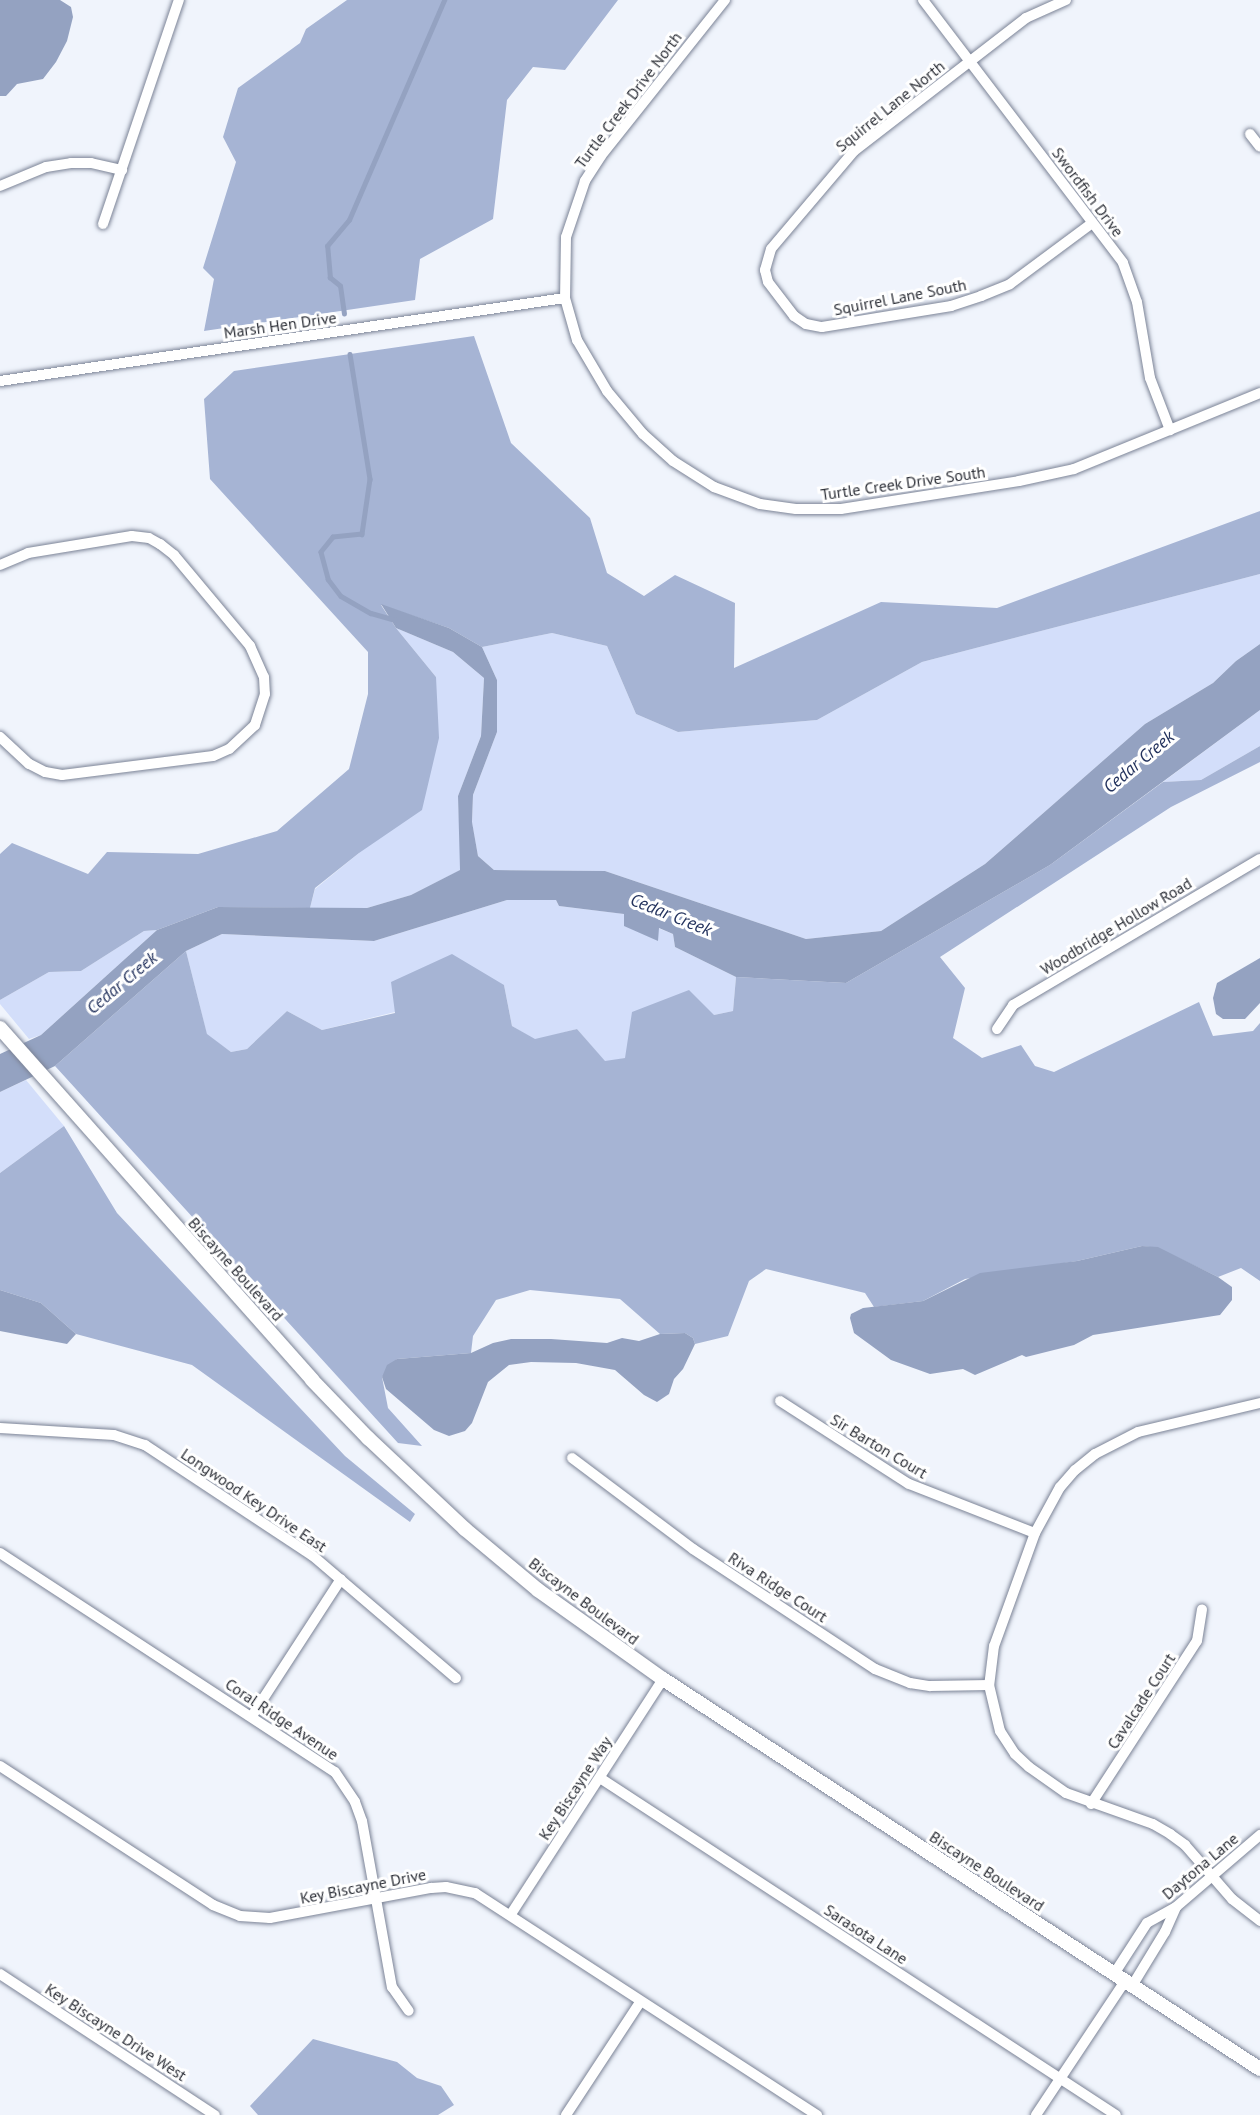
<!DOCTYPE html>
<style>
body{margin:0}
#map{position:relative;width:1260px;height:2115px;overflow:hidden;background:#f0f4fc;font-family:"PT Sans",sans-serif}
div>[style]{position:absolute}
[style*='--x']{left:calc(var(--x)*1px);top:calc(var(--y)*1px);width:calc(var(--w)*1px);rotate:calc(var(--a)*1deg)}
.green>*{inset:0;background:#d3defa}
.forest>*{inset:0;background:#a6b4d4}
.water>*{inset:0;background:#94a2c1}
.stream>*{height:4.5px;margin:-2.25px;padding:0 2.25px;transform-origin:2.25px;border-radius:2.25px;background:#94a2c1}
.roads{filter:drop-shadow(0 0 2px #7b8396) drop-shadow(0 0 2px #7b8396)}
.minor>*{height:10px;margin:-5px;padding:0 5px;transform-origin:5px;border-radius:5px;background:#fff}
.tertiary>*{height:14px;margin:-7px;padding:0 7px;transform-origin:7px;border-radius:7px;background:#fff}
span{translate:-50% -50%;white-space:nowrap;text-align:center;line-height:1.15;-webkit-text-stroke:6px #fff;paint-order:stroke}
.street-label{font-size:16px;color:#2c2f37}
.water-label{font-size:18px;color:#24335e;font-style:italic}
</style>
<div id="map">
<div class="green">
<div style="clip-path:polygon(1260px 574px,1260px 644px,1236px 661px,1213px 683px,1145px 724px,985px 864px,881px 931px,806px 939px,605px 871px,494px 870px,478px 856px,472px 823px,473px 795px,497px 732px,497px 680px,482px 647px,552px 633px,607px 646px,636px 714px,678px 732px,817px 720px,922px 662px)"></div>
<div style="clip-path:polygon(396px 628px,453px 652px,484px 678px,481px 736px,458px 796px,461px 870px,411px 895px,367px 908px,310px 908px,315px 889px,359px 853px,436px 677px)"></div>
<div style="clip-path:polygon(1260px 710px,1260px 746px,1201px 780px,1163px 782px)"></div>
<div style="clip-path:polygon(507px 900px,556px 900px,559px 906px,625px 914px,658px 941px,658px 928px,673px 934px,675px 947px,736px 977px,733px 1011px,714px 1015px,626px 1058px,605px 1062px,577px 1029px,535px 1040px,512px 1026px,504px 985px,322px 1030px,287px 1011px,247px 1049px,231px 1052px,207px 1035px,186px 951px,222px 934px,374px 941px)"></div>
<div style="clip-path:polygon(157px 930px,41px 1035px,29px 1039px,0 1004px,0 1000px,49px 972px,81px 971px,144px 931px)"></div>
<div style="clip-path:polygon(26px 1080px,64px 1126px,0 1173px,0 1092px)"></div>
</div>
<div class="forest">
<div style="clip-path:polygon(347px 0,618px 0,565px 70px,533px 67px,507px 100px,493px 219px,420px 259px,415px 300px,204px 331px,214px 279px,203px 268px,236px 162px,223px 137px,238px 88px,300px 43px,306px 29px)"></div>
<div style="clip-path:polygon(474px 336px,511px 443px,590px 518px,607px 573px,644px 596px,675px 575px,735px 603px,734px 668px,881px 602px,997px 608px,1260px 511px,1260px 574px,922px 662px,817px 720px,678px 732px,636px 714px,607px 646px,552px 633px,482px 647px,449px 628px,381px 605px,396px 628px,436px 677px,439px 738px,422px 810px,359px 853px,315px 888px,310px 908px,218px 907px,157px 930px,144px 931px,81px 971px,49px 972px,0 1000px,0 854px,12px 843px,88px 874px,107px 852px,198px 854px,277px 831px,349px 769px,368px 694px,368px 652px,210px 479px,204px 399px,234px 371px)"></div>
<div style="clip-path:polygon(1260px 746px,1260px 762px,1171px 807px,940px 957px,965px 988px,953px 1038px,982px 1058px,1021px 1045px,1035px 1066px,1054px 1072px,1199px 1002px,1213px 1036px,1253px 1031px,1260px 1023px,1260px 1281px,1241px 1268px,1218px 1277px,1158px 1248px,1142px 1246px,1077px 1261px,965px 1279px,923px 1301px,874px 1307px,865px 1293px,766px 1269px,749px 1281px,728px 1336px,695px 1344px,693px 1338px,685px 1333px,660px 1334px,620px 1299px,530px 1290px,496px 1300px,473px 1336px,471px 1353px,397px 1359px,382px 1377px,388px 1408px,422px 1446px,398px 1443px,55px 1066px,186px 951px,207px 1034px,231px 1052px,247px 1049px,287px 1011px,322px 1030px,395px 1013px,391px 982px,452px 954px,504px 985px,512px 1026px,535px 1039px,577px 1029px,605px 1061px,625px 1058px,632px 1012px,689px 990px,714px 1015px,733px 1011px,736px 977px,846px 983px,1050px 865px,1163px 782px,1201px 780px)"></div>
<div style="clip-path:polygon(64px 1126px,117px 1213px,345px 1456px,415px 1514px,410px 1522px,192px 1365px,76px 1334px,41px 1303px,0 1290px,0 1173px)"></div>
<div style="clip-path:polygon(313px 2039px,397px 2062px,417px 2078px,441px 2086px,454px 2105px,438px 2115px,258px 2115px,250px 2106px)"></div>
</div>
<div class="water">
<div style="clip-path:polygon(0 0,60px 0,71px 7px,73px 17px,67px 41px,56px 62px,43px 79px,17px 84px,6px 96px,0 96px)"></div>
<div style="clip-path:polygon(381px 604px,449px 628px,482px 647px,497px 680px,497px 732px,473px 795px,472px 822px,478px 856px,494px 870px,605px 871px,806px 939px,881px 931px,985px 864px,1145px 724px,1213px 683px,1236px 661px,1260px 644px,1260px 710px,1050px 865px,846px 983px,736px 977px,675px 947px,673px 934px,659px 928px,658px 941px,624px 926px,624px 914px,559px 906px,556px 900px,507px 900px,374px 941px,222px 934px,186px 951px,55px 1066px,0 1092px,0 1054px,41px 1035px,157px 930px,218px 907px,367px 908px,411px 895px,460px 870px,458px 796px,481px 736px,484px 678px,453px 652px,396px 628px)"></div>
<div style="clip-path:polygon(1260px 958px,1260px 1003px,1245px 1019px,1223px 1019px,1216px 1014px,1213px 998px,1217px 983px)"></div>
<div style="clip-path:polygon(1142px 1246px,1158px 1247px,1218px 1277px,1232px 1287px,1232px 1300px,1220px 1315px,1093px 1335px,1074px 1345px,1026px 1357px,1022px 1355px,975px 1375px,963px 1369px,930px 1374px,891px 1360px,854px 1333px,850px 1318px,851px 1314px,863px 1308px,923px 1301px,980px 1273px,1077px 1261px)"></div>
<div style="clip-path:polygon(0 1290px,41px 1303px,76px 1334px,67px 1344px,0 1331px)"></div>
<div style="clip-path:polygon(685px 1333px,693px 1338px,695px 1344px,683px 1369px,674px 1379px,669px 1394px,657px 1402px,644px 1395px,615px 1370px,576px 1363px,531px 1362px,509px 1365px,488px 1382px,472px 1423px,465px 1431px,449px 1436px,434px 1430px,386px 1389px,382px 1377px,387px 1365px,397px 1359px,471px 1353px,493px 1343px,511px 1339px,551px 1339px,607px 1343px,622px 1338px,639px 1341px,660px 1334px)"></div>
</div>
<div class="stream">
<div style="--x:344;--y:314;--w:28;--a:-98"></div>
<div style="--x:340;--y:286;--w:13;--a:-141"></div>
<div style="--x:330;--y:278;--w:32;--a:-95"></div>
<div style="--x:327;--y:246;--w:34;--a:-50"></div>
<div style="--x:349;--y:220;--w:240;--a:-66.6"></div>
<div style="--x:350;--y:354;--w:127;--a:80.9"></div>
<div style="--x:370;--y:479;--w:56;--a:98.3"></div>
<div style="--x:362;--y:534;--w:29;--a:174"></div>
<div style="--x:333;--y:537;--w:19;--a:129"></div>
<div style="--x:321;--y:552;--w:28;--a:75"></div>
<div style="--x:328;--y:579;--w:21;--a:53"></div>
<div style="--x:341;--y:596;--w:34;--a:30"></div>
<div style="--x:371;--y:613;--w:25;--a:16"></div>
</div>
<div class="roads">
<div class="minor">
<div style="--x:725;--y:0;--w:199;--a:128.5"></div>
<div style="--x:601;--y:156;--w:30;--a:123"></div>
<div style="--x:585;--y:181;--w:59;--a:108.7"></div>
<div style="--x:566;--y:237;--w:61;--a:90.9"></div>
<div style="--x:565;--y:298;--w:44;--a:74.1"></div>
<div style="--x:577;--y:340;--w:59;--a:59.5"></div>
<div style="--x:607;--y:391;--w:56;--a:50.1"></div>
<div style="--x:643;--y:434;--w:40;--a:42"></div>
<div style="--x:673;--y:461;--w:49;--a:32.4"></div>
<div style="--x:714;--y:487;--w:49;--a:20.3"></div>
<div style="--x:760;--y:504;--w:36;--a:8"></div>
<div style="--x:796;--y:509;--w:45;--a:0"></div>
<div style="--x:841;--y:509;--w:180;--a:-8.9"></div>
<div style="--x:1019;--y:481;--w:56;--a:-12.3"></div>
<div style="--x:1074;--y:469;--w:201;--a:-22.2"></div>
<div style="--x:923;--y:0;--w:330;--a:52.7"></div>
<div style="--x:1123;--y:263;--w:41;--a:70.3"></div>
<div style="--x:1137;--y:302;--w:77;--a:80.3"></div>
<div style="--x:1150;--y:378;--w:56;--a:69"></div>
<div style="--x:1066;--y:0;--w:44;--a:155.8"></div>
<div style="--x:1026;--y:18;--w:217;--a:142.3"></div>
<div style="--x:854;--y:151;--w:128;--a:130.3"></div>
<div style="--x:771;--y:249;--w:22;--a:106"></div>
<div style="--x:765;--y:270;--w:12;--a:76"></div>
<div style="--x:768;--y:282;--w:43;--a:52.6"></div>
<div style="--x:794;--y:316;--w:14;--a:34"></div>
<div style="--x:806;--y:324;--w:16;--a:11"></div>
<div style="--x:822;--y:327;--w:131;--a:-9.2"></div>
<div style="--x:951;--y:306;--w:32;--a:-18"></div>
<div style="--x:981;--y:296;--w:31;--a:-22"></div>
<div style="--x:1010;--y:284;--w:102;--a:-36.6"></div>
<div style="--x:1250;--y:134;--w:16;--a:52"></div>
<div style="--x:0;--y:186;--w:50;--a:-22.4"></div>
<div style="--x:46;--y:167;--w:25;--a:-9"></div>
<div style="--x:71;--y:163;--w:20;--a:0"></div>
<div style="--x:91;--y:163;--w:32;--a:13"></div>
<div style="--x:103;--y:224;--w:237;--a:-71.3"></div>
<div style="--x:0;--y:381;--w:571;--a:-8.36"></div>
<div style="--x:0;--y:565;--w:30;--a:-23"></div>
<div style="--x:28;--y:553;--w:105;--a:-9.3"></div>
<div style="--x:132;--y:536;--w:17;--a:7"></div>
<div style="--x:149;--y:538;--w:13;--a:29"></div>
<div style="--x:160;--y:544;--w:18;--a:38"></div>
<div style="--x:174;--y:555;--w:119;--a:50.1"></div>
<div style="--x:250;--y:646;--w:34;--a:66"></div>
<div style="--x:264;--y:677;--w:17;--a:87"></div>
<div style="--x:265;--y:694;--w:33;--a:108"></div>
<div style="--x:255;--y:725;--w:35;--a:137"></div>
<div style="--x:229;--y:749;--w:17;--a:156"></div>
<div style="--x:213;--y:756;--w:152;--a:172.8"></div>
<div style="--x:62;--y:775;--w:17;--a:-170"></div>
<div style="--x:45;--y:772;--w:18;--a:-153"></div>
<div style="--x:29;--y:764;--w:40;--a:-137"></div>
<div style="--x:997;--y:1029;--w:29;--a:-56"></div>
<div style="--x:1013;--y:1005;--w:287;--a:-30.6"></div>
<div style="--x:780;--y:1401;--w:153;--a:32.8"></div>
<div style="--x:909;--y:1484;--w:135;--a:21.3"></div>
<div style="--x:1260;--y:1403;--w:125;--a:166.6"></div>
<div style="--x:1138;--y:1432;--w:48;--a:152.9"></div>
<div style="--x:1095;--y:1454;--w:26;--a:141"></div>
<div style="--x:1075;--y:1470;--w:23;--a:131"></div>
<div style="--x:1060;--y:1487;--w:52;--a:118.5"></div>
<div style="--x:1035;--y:1533;--w:120;--a:109.9"></div>
<div style="--x:994;--y:1646;--w:39;--a:97"></div>
<div style="--x:989;--y:1685;--w:47;--a:76.6"></div>
<div style="--x:1000;--y:1731;--w:27;--a:57"></div>
<div style="--x:1015;--y:1754;--w:19;--a:43"></div>
<div style="--x:1029;--y:1767;--w:45;--a:35.1"></div>
<div style="--x:1066;--y:1793;--w:92;--a:19.6"></div>
<div style="--x:1153;--y:1824;--w:20;--a:30"></div>
<div style="--x:1170;--y:1834;--w:19;--a:36"></div>
<div style="--x:1185;--y:1845;--w:72;--a:49"></div>
<div style="--x:1232;--y:1899;--w:36;--a:38"></div>
<div style="--x:0;--y:1428;--w:114;--a:3.5"></div>
<div style="--x:114;--y:1435;--w:33;--a:18"></div>
<div style="--x:145;--y:1445;--w:201;--a:33.5"></div>
<div style="--x:313;--y:1556;--w:188;--a:40.5"></div>
<div style="--x:572;--y:1458;--w:151;--a:36.9"></div>
<div style="--x:693;--y:1549;--w:218;--a:33.4"></div>
<div style="--x:875;--y:1669;--w:38;--a:22"></div>
<div style="--x:910;--y:1683;--w:20;--a:9"></div>
<div style="--x:930;--y:1686;--w:59;--a:-1"></div>
<div style="--x:0;--y:1553;--w:400;--a:33.2"></div>
<div style="--x:335;--y:1772;--w:36;--a:56"></div>
<div style="--x:355;--y:1802;--w:20;--a:70"></div>
<div style="--x:362;--y:1821;--w:169;--a:79.8"></div>
<div style="--x:392;--y:1987;--w:29;--a:55"></div>
<div style="--x:252;--y:1716;--w:163;--a:-57"></div>
<div style="--x:0;--y:1766;--w:254;--a:33.1"></div>
<div style="--x:213;--y:1905;--w:29;--a:22"></div>
<div style="--x:240;--y:1916;--w:30;--a:4"></div>
<div style="--x:270;--y:1918;--w:164;--a:-10.6"></div>
<div style="--x:431;--y:1888;--w:15;--a:-4"></div>
<div style="--x:446;--y:1887;--w:30;--a:12"></div>
<div style="--x:475;--y:1893;--w:408;--a:33"></div>
<div style="--x:600;--y:1778;--w:616;--a:33.15"></div>
<div style="--x:1091;--y:1804;--w:194;--a:-57"></div>
<div style="--x:1197;--y:1641;--w:32;--a:-81"></div>
<div style="--x:511;--y:1914;--w:280;--a:-57.1"></div>
<div style="--x:0;--y:1974;--w:257;--a:33.3"></div>
<div style="--x:1114;--y:1974;--w:61;--a:-57.1"></div>
<div style="--x:1147;--y:1923;--w:33;--a:-29"></div>
<div style="--x:1176;--y:1907;--w:111;--a:-40.6"></div>
<div style="--x:1132;--y:1986;--w:63;--a:-58.6"></div>
<div style="--x:1165;--y:1932;--w:27;--a:-66"></div>
<div style="--x:566;--y:2115;--w:136;--a:-56.7"></div>
<div style="--x:1036;--y:2115;--w:161;--a:-56.4"></div>
</div>
<div class="tertiary">
<div style="--x:0;--y:1028;--w:470;--a:48.4"></div>
<div style="--x:312;--y:1380;--w:81;--a:46"></div>
<div style="--x:368;--y:1438;--w:133;--a:43.2"></div>
<div style="--x:465;--y:1529;--w:95;--a:39.9"></div>
<div style="--x:538;--y:1590;--w:153;--a:35.5"></div>
<div style="--x:663;--y:1679;--w:713;--a:33.16"></div>
</div>
</div>
<div class="street-label">
<span style="left:628px;top:100px;rotate:-53deg">Turtle Creek Drive North</span>
<span style="left:890px;top:106px;rotate:-39deg">Squirrel Lane North</span>
<span style="left:1088px;top:192px;rotate:53deg">Swordfish Drive</span>
<span style="left:900px;top:297px;rotate:-11deg">Squirrel Lane South</span>
<span style="left:280px;top:325px;rotate:-8deg">Marsh Hen Drive</span>
<span style="left:903px;top:483px;rotate:-8deg">Turtle Creek Drive South</span>
<span style="left:1116px;top:926px;rotate:-31deg">Woodbridge Hollow Road</span>
<span style="left:236px;top:1269px;rotate:48deg">Biscayne Boulevard</span>
<span style="left:879px;top:1446px;rotate:31deg">Sir Barton Court</span>
<span style="left:254px;top:1500px;rotate:34deg">Longwood Key Drive East</span>
<span style="left:778px;top:1587px;rotate:33deg">Riva Ridge Court</span>
<span style="left:584px;top:1601px;rotate:37deg">Biscayne Boulevard</span>
<span style="left:1141px;top:1701px;rotate:-57deg">Cavalcade Court</span>
<span style="left:282px;top:1719px;rotate:34deg">Coral Ridge Avenue</span>
<span style="left:575px;top:1788px;rotate:-57deg">Key Biscayne Way</span>
<span style="left:1200px;top:1866px;rotate:-40deg">Daytona Lane</span>
<span style="left:987px;top:1871px;rotate:33deg">Biscayne Boulevard</span>
<span style="left:363px;top:1886px;rotate:-11deg">Key Biscayne Drive</span>
<span style="left:866px;top:1934px;rotate:33deg">Sarasota Lane</span>
<span style="left:116px;top:2032px;rotate:33deg">Key Biscayne Drive West</span>
</div>
<div class="water-label">
<span style="left:1139px;top:762px;rotate:-40deg">Cedar Creek</span>
<span style="left:671px;top:915px;rotate:22deg">Cedar Creek</span>
<span style="left:122px;top:983px;rotate:-40deg">Cedar Creek</span>
</div>
</div>
